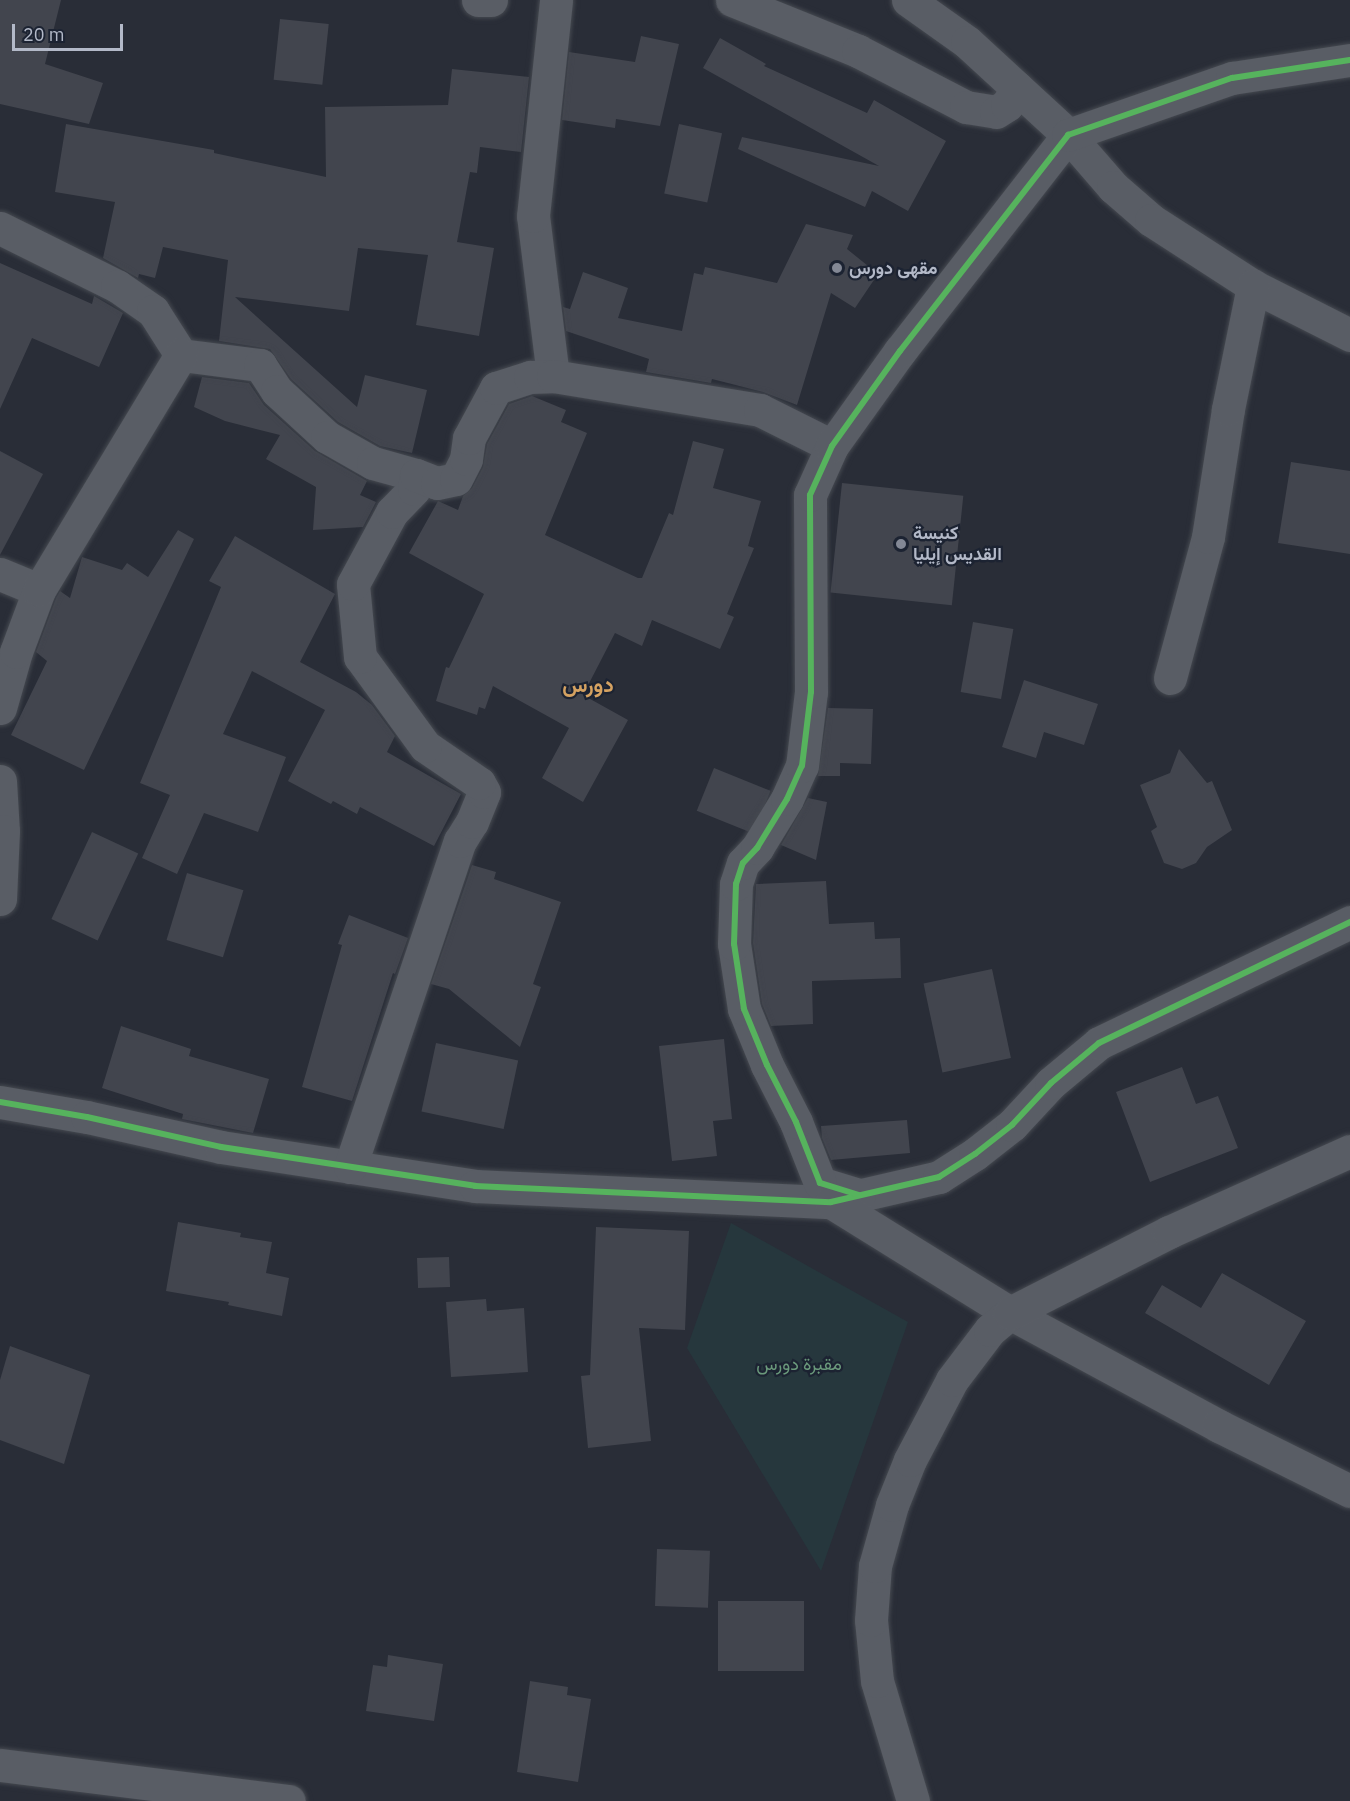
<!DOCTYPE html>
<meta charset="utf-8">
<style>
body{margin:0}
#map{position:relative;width:1350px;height:1801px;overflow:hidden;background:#292d37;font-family:"IBM Plex Sans",Vazirmatn,sans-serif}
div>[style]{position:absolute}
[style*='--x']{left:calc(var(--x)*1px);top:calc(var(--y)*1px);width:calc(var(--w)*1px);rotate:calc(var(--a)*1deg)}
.green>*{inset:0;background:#26373d}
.building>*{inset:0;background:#42454e;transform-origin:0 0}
.roads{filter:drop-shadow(0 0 2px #454950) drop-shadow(0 0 2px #454950)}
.minor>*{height:33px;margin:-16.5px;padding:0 16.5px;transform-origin:16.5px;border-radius:16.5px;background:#595d65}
.cycleway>*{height:6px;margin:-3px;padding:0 3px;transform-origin:3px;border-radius:3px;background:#56b35d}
.dots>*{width:16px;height:16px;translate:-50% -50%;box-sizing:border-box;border:3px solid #1c2332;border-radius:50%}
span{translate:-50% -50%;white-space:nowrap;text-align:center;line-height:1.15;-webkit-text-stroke:4.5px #1c2332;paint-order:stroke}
.poi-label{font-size:18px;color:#b3b9c8;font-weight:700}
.left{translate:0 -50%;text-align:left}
.park-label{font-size:18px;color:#6a997b}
.quarter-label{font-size:21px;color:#d5a261;font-weight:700}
.scale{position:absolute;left:12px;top:24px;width:111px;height:27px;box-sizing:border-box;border:3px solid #b3b9c8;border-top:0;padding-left:8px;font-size:18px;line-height:21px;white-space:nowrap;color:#b3b9c8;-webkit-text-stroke:4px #1c2332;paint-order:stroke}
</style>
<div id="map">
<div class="green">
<div style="clip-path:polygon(731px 1223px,908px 1322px,821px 1571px,687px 1348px)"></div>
</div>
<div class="building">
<div style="clip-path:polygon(0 0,61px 0,45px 64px,103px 83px,89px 124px,0 104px)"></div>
<div style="left:280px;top:19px;width:49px;height:61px;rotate:6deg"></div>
<div style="clip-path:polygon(641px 36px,679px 44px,660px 126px,616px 119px,615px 128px,562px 120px,569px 52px,635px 62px)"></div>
<div style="clip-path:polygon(720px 38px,766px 64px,764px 66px,867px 113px,874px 100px,946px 141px,908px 211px,872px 191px,865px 207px,738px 149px,742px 137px,879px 166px,703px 68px)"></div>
<div style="clip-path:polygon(452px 69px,529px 77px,521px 152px,480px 147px,477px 173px,470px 172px,457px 242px,494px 248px,479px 336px,416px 325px,428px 255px,358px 248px,349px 311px,235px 297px,357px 407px,365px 375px,427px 390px,412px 453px,380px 446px,338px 422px,291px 379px,270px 349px,219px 341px,228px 260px,163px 247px,155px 278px,139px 274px,138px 278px,103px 258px,115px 202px,55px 192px,66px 124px,214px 150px,214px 153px,326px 177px,325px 107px,448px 105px)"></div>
<div style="left:679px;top:124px;width:44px;height:71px;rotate:12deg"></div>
<div style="clip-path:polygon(806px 224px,853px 235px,847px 249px,878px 274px,855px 308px,831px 293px,797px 405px,763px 392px,712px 379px,711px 383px,646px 372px,649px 359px,566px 331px,563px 307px,570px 309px,583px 272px,628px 288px,618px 318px,682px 331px,694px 273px,703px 275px,705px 267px,777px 283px)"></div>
<div style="clip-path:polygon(0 263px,92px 304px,94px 296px,123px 313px,99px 367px,32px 338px,0 409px)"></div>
<div style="clip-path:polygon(202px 377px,249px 383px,264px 405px,315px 451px,367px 481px,360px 495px,376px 502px,363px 527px,313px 530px,316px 487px,266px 459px,280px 435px,225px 421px,194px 407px)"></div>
<div style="clip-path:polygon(532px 396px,566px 410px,561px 422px,587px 433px,545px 535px,638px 578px,642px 578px,669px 513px,673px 515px,693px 441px,724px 449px,713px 488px,761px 501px,748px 546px,754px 548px,727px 614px,734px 617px,720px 649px,652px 620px,642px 646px,615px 633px,583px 695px,628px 720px,583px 802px,542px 778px,569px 728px,493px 686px,485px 709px,479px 707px,477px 715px,436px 701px,446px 667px,449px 668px,484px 594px,409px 553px,438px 501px,458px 510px,463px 496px,472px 488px,483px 467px,487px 444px,509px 404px)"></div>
<div style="clip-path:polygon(0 451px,43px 474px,0 555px)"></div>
<div style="clip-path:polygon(1291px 462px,1350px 471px,1350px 554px,1278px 543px)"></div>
<div style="left:842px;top:483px;width:122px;height:110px;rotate:6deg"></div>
<div style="clip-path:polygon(178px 530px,194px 539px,84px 770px,11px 735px,47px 661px,36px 652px,56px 598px,60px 591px,70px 598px,82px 557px,122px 570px,127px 563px,148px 577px)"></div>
<div style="clip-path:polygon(235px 536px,335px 594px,300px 662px,356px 692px,372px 705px,395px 736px,387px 752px,461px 794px,434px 846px,360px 807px,357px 814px,333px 801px,331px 804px,288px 781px,325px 710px,252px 671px,223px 734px,286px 757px,258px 832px,204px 813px,177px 874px,142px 858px,170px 795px,140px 783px,221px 587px,209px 581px)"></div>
<div style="left:973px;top:622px;width:41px;height:71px;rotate:10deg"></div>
<div style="clip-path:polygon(1024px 680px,1098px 704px,1084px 745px,1044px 732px,1036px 758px,1002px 747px)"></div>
<div style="clip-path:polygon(828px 708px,873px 709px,871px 764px,840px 763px,840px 776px,818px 776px)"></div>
<div style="clip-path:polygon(1179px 749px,1207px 783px,1212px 781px,1232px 830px,1207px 847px,1196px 863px,1182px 869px,1164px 863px,1151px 831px,1157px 827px,1140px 785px,1170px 773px)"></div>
<div style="left:714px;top:768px;width:61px;height:46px;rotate:22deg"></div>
<div style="clip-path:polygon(808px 798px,827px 802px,816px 860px,781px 845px)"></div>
<div style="left:92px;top:832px;width:51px;height:96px;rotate:25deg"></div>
<div style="clip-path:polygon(472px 865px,496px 872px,494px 879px,561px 902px,533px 984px,541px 987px,520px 1047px,449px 989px,431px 984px)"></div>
<div style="left:187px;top:873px;width:59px;height:70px;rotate:17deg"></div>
<div style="clip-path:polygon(826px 881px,829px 924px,874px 922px,875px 939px,900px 938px,901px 978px,812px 981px,813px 1024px,771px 1026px,762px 1004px,753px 943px,756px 884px)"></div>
<div style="clip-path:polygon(349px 915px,408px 938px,395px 974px,393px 973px,352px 1101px,302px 1087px,342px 945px,338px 944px)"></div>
<div style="left:992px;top:969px;width:91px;height:70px;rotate:78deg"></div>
<div style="clip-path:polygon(121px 1026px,191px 1049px,189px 1056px,269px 1079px,253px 1133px,182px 1119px,183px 1114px,102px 1088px)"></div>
<div style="clip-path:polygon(724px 1039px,732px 1119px,713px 1121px,717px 1156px,672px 1161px,659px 1046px)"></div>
<div style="left:436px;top:1043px;width:84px;height:70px;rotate:12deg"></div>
<div style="clip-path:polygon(1182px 1067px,1196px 1104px,1218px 1096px,1238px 1148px,1150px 1182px,1116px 1092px)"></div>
<div style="clip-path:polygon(907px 1120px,910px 1153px,831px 1160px,822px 1138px,821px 1126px)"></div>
<div style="clip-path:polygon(178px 1222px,241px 1233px,240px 1237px,272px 1242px,266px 1273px,289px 1278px,282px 1316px,228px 1305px,229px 1302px,166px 1291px)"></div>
<div style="clip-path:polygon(596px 1227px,689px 1231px,685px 1330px,639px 1328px,651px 1441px,588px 1448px,581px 1376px,590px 1375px)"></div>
<div style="left:449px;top:1257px;width:30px;height:32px;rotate:88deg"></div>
<div style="clip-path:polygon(1222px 1273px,1306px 1321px,1269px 1385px,1145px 1313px,1162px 1285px,1201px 1308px)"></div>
<div style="clip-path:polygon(486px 1299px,487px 1311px,524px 1308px,528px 1372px,451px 1377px,446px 1302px)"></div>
<div style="clip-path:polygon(10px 1346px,90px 1375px,64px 1464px,0 1440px,0 1380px)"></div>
<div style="left:657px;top:1549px;width:53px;height:57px;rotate:2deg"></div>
<div style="left:718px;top:1601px;width:86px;height:70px"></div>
<div style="clip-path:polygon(388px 1655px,443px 1664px,434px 1721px,366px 1711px,373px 1665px,387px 1667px)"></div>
<div style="clip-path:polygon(530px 1681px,568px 1687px,567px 1695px,591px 1699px,578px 1782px,517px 1772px)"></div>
</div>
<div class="roads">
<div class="minor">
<div style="--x:478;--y:0;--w:13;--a:0"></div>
<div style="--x:732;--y:0;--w:136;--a:22"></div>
<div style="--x:858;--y:51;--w:122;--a:27.4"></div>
<div style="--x:966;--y:107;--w:30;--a:9"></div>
<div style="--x:996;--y:112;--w:13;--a:-32"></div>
<div style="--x:1007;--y:105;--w:20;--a:-60"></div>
<div style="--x:908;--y:0;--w:72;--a:35.4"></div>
<div style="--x:967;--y:42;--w:137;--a:42.6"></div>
<div style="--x:1068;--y:135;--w:69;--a:49.1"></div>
<div style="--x:1113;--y:187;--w:50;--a:41"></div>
<div style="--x:1151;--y:220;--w:121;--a:32.9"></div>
<div style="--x:1253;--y:286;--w:109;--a:26.8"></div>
<div style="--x:0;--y:228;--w:131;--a:26.4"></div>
<div style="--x:117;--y:286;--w:44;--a:34.8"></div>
<div style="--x:153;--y:311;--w:52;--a:57.5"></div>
<div style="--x:181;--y:355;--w:80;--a:7.2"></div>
<div style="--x:260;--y:365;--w:31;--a:57"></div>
<div style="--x:277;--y:391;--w:68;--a:42.6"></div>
<div style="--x:327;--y:437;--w:53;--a:29.5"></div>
<div style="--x:373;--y:463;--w:45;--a:15.6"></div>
<div style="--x:553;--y:376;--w:161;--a:-97.1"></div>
<div style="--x:533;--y:216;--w:217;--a:-83.9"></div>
<div style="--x:0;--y:574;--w:42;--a:22.3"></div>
<div style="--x:1170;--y:678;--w:146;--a:-74.9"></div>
<div style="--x:1208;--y:537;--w:130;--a:-81.1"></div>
<div style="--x:1228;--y:409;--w:126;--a:-78.5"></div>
<div style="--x:0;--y:708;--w:58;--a:-74.1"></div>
<div style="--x:16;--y:652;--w:66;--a:-69.6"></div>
<div style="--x:39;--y:590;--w:275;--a:-58.9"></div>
<div style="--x:0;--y:781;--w:50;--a:86.6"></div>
<div style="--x:3;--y:831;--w:68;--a:92.5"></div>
<div style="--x:0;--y:1102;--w:88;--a:9.8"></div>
<div style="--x:87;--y:1117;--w:137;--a:12.6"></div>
<div style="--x:221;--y:1147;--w:257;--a:8.7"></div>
<div style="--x:475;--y:1186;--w:356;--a:2.6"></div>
<div style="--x:831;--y:1202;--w:111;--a:-13"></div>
<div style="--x:939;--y:1177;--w:43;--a:-32.6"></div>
<div style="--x:975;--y:1154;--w:47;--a:-38.1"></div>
<div style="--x:1012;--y:1125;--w:57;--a:-47.1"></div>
<div style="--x:1051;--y:1083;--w:62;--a:-39.8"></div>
<div style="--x:1099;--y:1043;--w:279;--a:-25.7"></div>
<div style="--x:350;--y:1167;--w:344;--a:-71.4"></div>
<div style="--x:460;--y:841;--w:22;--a:-58"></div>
<div style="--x:472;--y:822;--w:32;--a:-68"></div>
<div style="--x:484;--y:792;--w:10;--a:-119"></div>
<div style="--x:479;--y:783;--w:65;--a:-145.6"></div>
<div style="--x:425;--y:746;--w:110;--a:-126.1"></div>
<div style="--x:360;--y:657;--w:73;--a:-95.5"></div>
<div style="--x:353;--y:584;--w:82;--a:-61.6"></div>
<div style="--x:392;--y:512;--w:32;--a:-46"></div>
<div style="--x:414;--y:489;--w:14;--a:-82"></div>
<div style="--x:416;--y:475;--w:22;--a:21"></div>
<div style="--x:437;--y:483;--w:19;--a:-12"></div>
<div style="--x:456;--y:479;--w:22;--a:-63"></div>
<div style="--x:466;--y:459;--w:21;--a:-82"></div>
<div style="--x:469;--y:438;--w:57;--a:-61.6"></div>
<div style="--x:496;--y:388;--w:36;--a:-18"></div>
<div style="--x:530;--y:377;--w:23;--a:-2"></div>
<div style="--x:553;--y:376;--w:210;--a:9.3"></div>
<div style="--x:760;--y:410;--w:80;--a:26.6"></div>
<div style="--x:859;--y:1195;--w:41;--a:-162.9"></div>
<div style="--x:820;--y:1183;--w:66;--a:-111.5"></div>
<div style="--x:796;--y:1122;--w:64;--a:-117"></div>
<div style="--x:767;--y:1065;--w:61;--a:-112.3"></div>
<div style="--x:744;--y:1009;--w:66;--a:-98.7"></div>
<div style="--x:734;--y:944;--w:60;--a:-88.1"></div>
<div style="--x:736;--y:884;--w:22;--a:-72"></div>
<div style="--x:743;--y:863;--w:21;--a:-47"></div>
<div style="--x:757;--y:848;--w:57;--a:-58.5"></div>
<div style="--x:787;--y:799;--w:36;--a:-66"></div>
<div style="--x:802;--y:766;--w:75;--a:-83.1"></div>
<div style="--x:811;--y:692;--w:197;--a:-90.3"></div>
<div style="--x:810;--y:495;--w:54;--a:-65.8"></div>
<div style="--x:832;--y:446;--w:117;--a:-54.4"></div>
<div style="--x:900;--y:351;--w:274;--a:-52.1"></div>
<div style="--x:1068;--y:135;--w:174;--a:-19.2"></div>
<div style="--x:1232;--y:78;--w:119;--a:-8.7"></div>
<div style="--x:831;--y:1202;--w:211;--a:31.8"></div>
<div style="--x:1010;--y:1313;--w:238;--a:28.4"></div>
<div style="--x:1219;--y:1426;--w:146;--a:26.4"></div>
<div style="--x:0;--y:1765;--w:291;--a:7.1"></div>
<div style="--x:913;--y:1801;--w:125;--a:-106.7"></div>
<div style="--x:877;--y:1681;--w:61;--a:-95.6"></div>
<div style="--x:871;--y:1620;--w:54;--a:-85.8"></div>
<div style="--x:875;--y:1566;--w:63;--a:-74.4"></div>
<div style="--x:892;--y:1505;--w:48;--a:-68.2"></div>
<div style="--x:910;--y:1460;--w:90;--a:-62.3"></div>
<div style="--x:952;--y:1380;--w:63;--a:-52.8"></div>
<div style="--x:990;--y:1330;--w:26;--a:-40"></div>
<div style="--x:1010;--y:1313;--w:178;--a:-27"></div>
<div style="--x:1169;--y:1232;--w:198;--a:-24.1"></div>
</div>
</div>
<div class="cycleway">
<div style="--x:0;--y:1102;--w:88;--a:9.8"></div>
<div style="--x:87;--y:1117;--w:137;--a:12.6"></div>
<div style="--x:221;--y:1147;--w:257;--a:8.7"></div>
<div style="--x:475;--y:1186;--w:356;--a:2.6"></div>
<div style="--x:831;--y:1202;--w:111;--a:-13"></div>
<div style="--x:939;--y:1177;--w:43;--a:-32.6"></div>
<div style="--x:975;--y:1154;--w:47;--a:-38.1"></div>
<div style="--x:1012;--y:1125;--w:57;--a:-47.1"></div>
<div style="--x:1051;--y:1083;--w:62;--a:-39.8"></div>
<div style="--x:1099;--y:1043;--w:279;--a:-25.7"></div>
<div style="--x:859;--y:1195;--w:41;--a:-162.9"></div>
<div style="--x:820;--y:1183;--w:66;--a:-111.5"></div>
<div style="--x:796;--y:1122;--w:64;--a:-117"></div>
<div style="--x:767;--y:1065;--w:61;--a:-112.3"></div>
<div style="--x:744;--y:1009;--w:66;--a:-98.7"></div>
<div style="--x:734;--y:944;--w:60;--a:-88.1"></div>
<div style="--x:736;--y:884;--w:22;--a:-72"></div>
<div style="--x:743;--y:863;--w:21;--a:-47"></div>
<div style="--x:757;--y:848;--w:57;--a:-58.5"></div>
<div style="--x:787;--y:799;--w:36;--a:-66"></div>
<div style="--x:802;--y:766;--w:75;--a:-83.1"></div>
<div style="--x:811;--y:692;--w:197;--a:-90.3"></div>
<div style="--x:810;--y:495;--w:54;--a:-65.8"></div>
<div style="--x:832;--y:446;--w:117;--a:-54.4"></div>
<div style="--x:900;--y:351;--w:274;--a:-52.1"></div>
<div style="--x:1068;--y:135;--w:174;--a:-19.2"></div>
<div style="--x:1232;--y:78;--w:119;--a:-8.7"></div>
</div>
<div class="dots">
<div style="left:837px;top:268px;background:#838895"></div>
<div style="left:901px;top:544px;background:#838895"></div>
</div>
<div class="poi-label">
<span class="left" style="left:849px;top:268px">مقهى دورس</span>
<span class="left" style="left:913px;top:544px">كنيسة<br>القديس إيليا</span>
</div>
<div class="park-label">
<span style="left:799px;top:1364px">مقبرة دورس</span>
</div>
<div class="quarter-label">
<span style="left:588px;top:684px">دورس</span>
</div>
<div class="scale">20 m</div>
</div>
